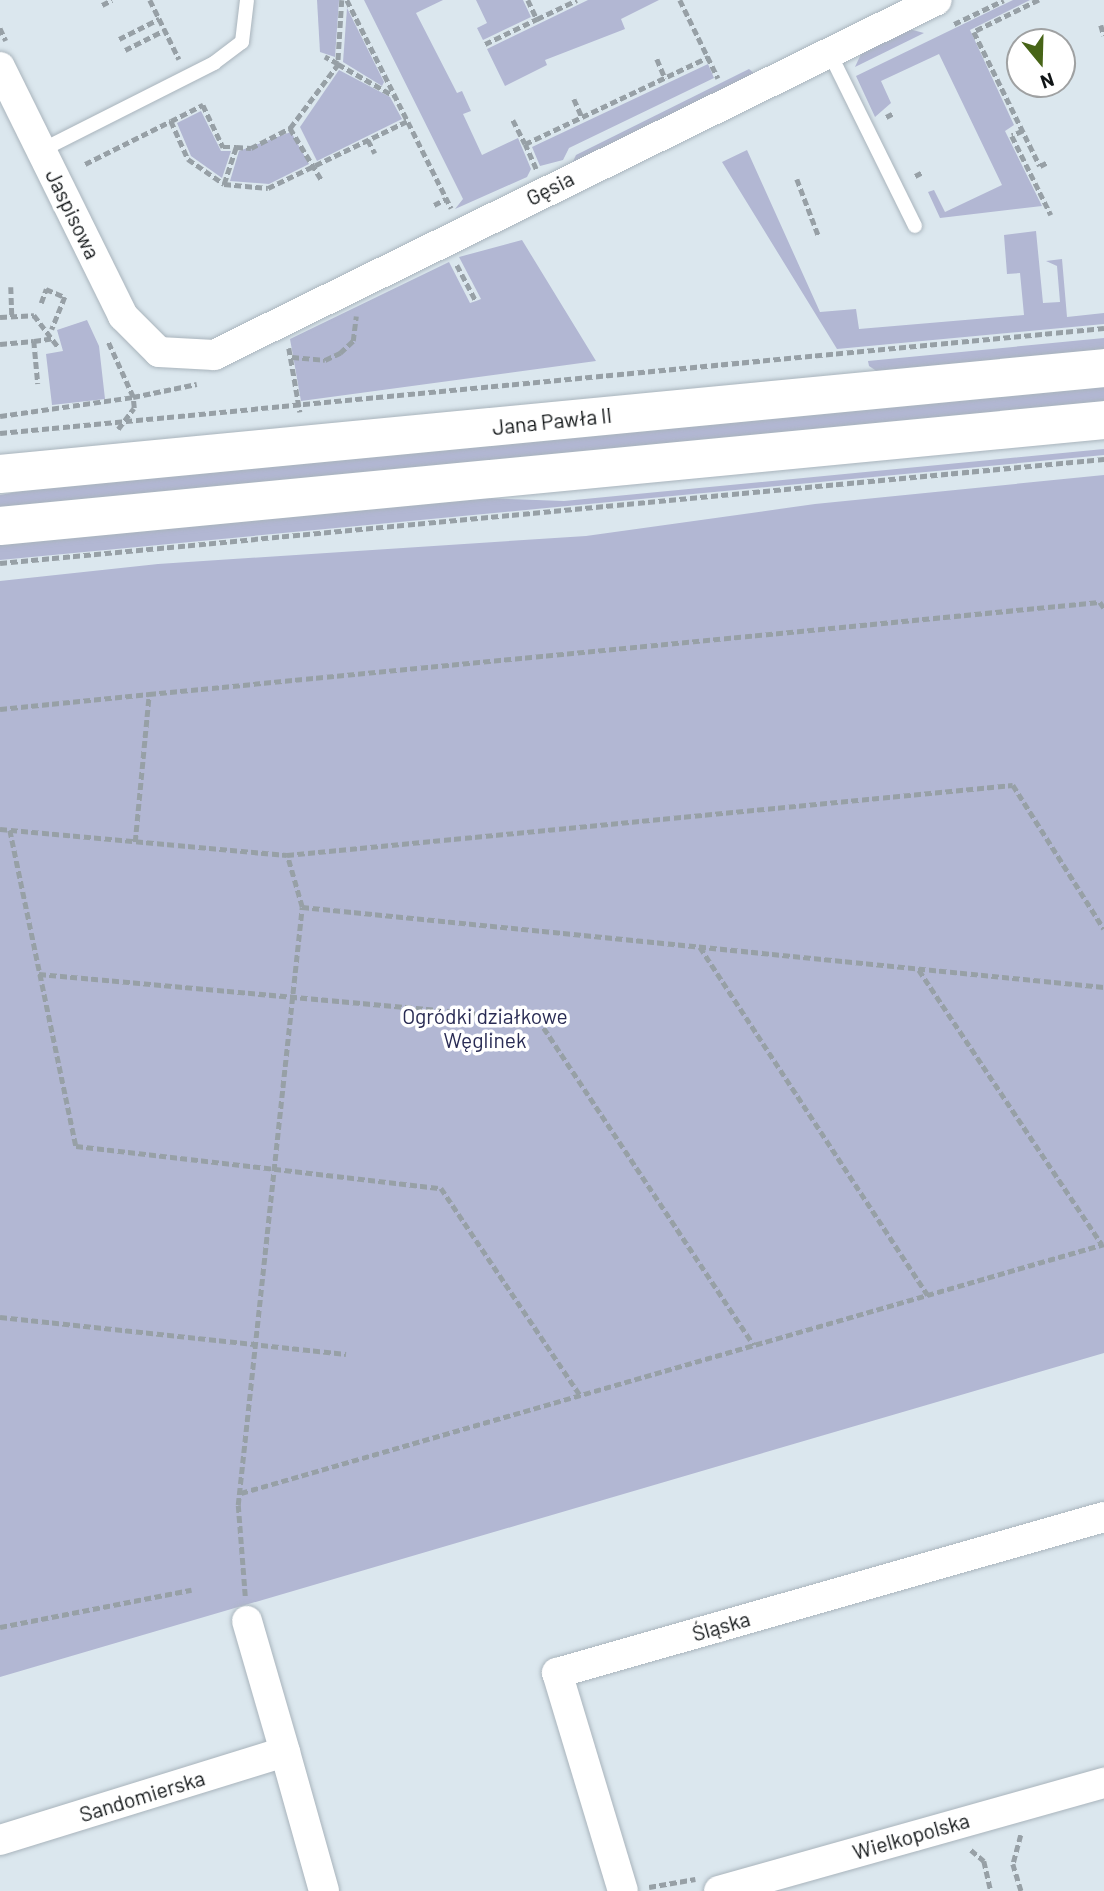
<!DOCTYPE html>
<meta charset="utf-8">
<style>
body{margin:0}
#map{position:relative;width:1104px;height:1891px;overflow:hidden;background:#dbe7ee;font-family:Barlow,sans-serif}
div>[style]{position:absolute}
[style*='--x']{left:calc(var(--x)*1px);top:calc(var(--y)*1px);width:calc(var(--w)*1px);rotate:calc(var(--a)*1deg)}
.green>*{inset:0;background:#b2b7d3}
.path>*{height:4.5px;margin-top:-2.25px;transform-origin:0;background:repeating-linear-gradient(90deg,#97a0a6 0 7px,transparent 0 10.5px)}
.roads{filter:drop-shadow(0 0 2px #a9b4bc) drop-shadow(0 0 2px #a9b4bc)}
.lane>*{height:14px;margin:-7px;padding:0 7px;transform-origin:7px;border-radius:7px;background:#fff}
.street>*{height:30px;margin:-15px;padding:0 15px;transform-origin:15px;border-radius:15px;background:#fff}
.primary>*{height:38px;margin:-19px;padding:0 19px;transform-origin:19px;border-radius:19px;background:#fff}
span{translate:-50% -50%;white-space:nowrap;text-align:center;line-height:1.15;-webkit-text-stroke:7px #fff;paint-order:stroke}
.street-label{font-size:21px;color:#101416}
.park-label{font-size:21px;color:#292b54}
.north{position:absolute;left:1006px;top:28px;width:70px;height:70px;box-sizing:border-box;background:#fff;border:2px solid #9fa1a2;border-radius:50%;rotate:161deg;font-size:19px;font-weight:700;line-height:28px;text-align:center;color:#101416}
.north::after{content:'';display:block;margin:auto;width:24px;height:32px;background:#476417;clip-path:polygon(50% 0,100% 100%,50% 72%,0 100%)}
</style>
<div id="map">
<div class="green">
<div style="clip-path:polygon(317px 0,339px 0,335px 57px,320px 52px)"></div>
<div style="clip-path:polygon(364px 0,443px 0,416px 13px,457px 93px,462px 91px,471px 111px,463px 114px,482px 155px,518px 138px,531px 169px,527px 177px,455px 209px,463px 199px)"></div>
<div style="clip-path:polygon(476px 0,523px 0,531px 17px,483px 40px,477px 28px,487px 23px)"></div>
<div style="clip-path:polygon(588px 0,659px 0,621px 19px,625px 29px,545px 60px,547px 65px,505px 86px,487px 49px)"></div>
<div style="clip-path:polygon(1013px 0,1030px 0,970px 30px,1014px 125px,1005px 131px,1042px 206px,940px 218px,928px 192px,934px 190px,945px 212px,1002px 185px,939px 54px,881px 81px,891px 103px,875px 117px,856px 76px)"></div>
<div style="clip-path:polygon(347px 8px,384px 82px,382px 86px,343px 62px)"></div>
<div style="clip-path:polygon(909px 29px,924px 33px,855px 67px,861px 54px)"></div>
<div style="clip-path:polygon(708px 64px,714px 78px,569px 148px,563px 160px,540px 166px,532px 147px)"></div>
<div style="clip-path:polygon(749px 69px,756px 75px,571px 166px,576px 155px)"></div>
<div style="clip-path:polygon(339px 70px,390px 97px,402px 119px,317px 161px,300px 127px)"></div>
<div style="clip-path:polygon(201px 111px,221px 151px,231px 151px,222px 178px,191px 156px,177px 123px)"></div>
<div style="clip-path:polygon(291px 132px,309px 164px,269px 184px,230px 181px,239px 151px)"></div>
<div style="clip-path:polygon(747px 150px,820px 312px,856px 309px,859px 329px,1024px 315px,1020px 273px,1007px 274px,1004px 235px,1036px 231px,1043px 303px,1060px 302px,1057px 266px,1046px 261px,1062px 259px,1067px 317px,1104px 313px,1104px 324px,837px 349px,722px 162px)"></div>
<div style="clip-path:polygon(522px 240px,596px 361px,301px 401px,290px 339px,449px 262px,470px 303px,476px 301px,481px 299px,459px 257px)"></div>
<div style="clip-path:polygon(87px 320px,99px 346px,105px 399px,52px 405px,46px 354px,63px 351px,57px 330px)"></div>
<div style="clip-path:polygon(1104px 338px,1104px 353px,878px 372px,869px 366px,868px 361px)"></div>
<div style="clip-path:polygon(1104px 383px,1104px 404px,0 512px,0 495px,32px 489px)"></div>
<div style="clip-path:polygon(1104px 449px,1104px 455px,0 560px,0 542px,457px 497px,564px 501px)"></div>
<div style="clip-path:polygon(1104px 475px,1104px 1353px,0 1677px,0 581px,158px 564px,586px 536px,815px 504px)"></div>
</div>
<div class="path">
<div style="--x:150;--y:0;--w:66;--a:63.8"></div>
<div style="--x:342;--y:0;--w:64;--a:93.6"></div>
<div style="--x:338;--y:64;--w:64;--a:29.7"></div>
<div style="--x:347;--y:0;--w:233;--a:63.4"></div>
<div style="--x:528;--y:0;--w:21;--a:65"></div>
<div style="--x:537;--y:19;--w:44;--a:-25.4"></div>
<div style="--x:680;--y:0;--w:87;--a:64"></div>
<div style="--x:1039;--y:0;--w:72;--a:153.8"></div>
<div style="--x:974;--y:32;--w:149;--a:63.8"></div>
<div style="--x:1040;--y:166;--w:7;--a:-27"></div>
<div style="--x:102;--y:5;--w:11;--a:-27"></div>
<div style="--x:954;--y:24;--w:55;--a:-25.6"></div>
<div style="--x:1101;--y:25;--w:11;--a:75"></div>
<div style="--x:0;--y:28;--w:14;--a:65"></div>
<div style="--x:119;--y:39;--w:45;--a:-26.6"></div>
<div style="--x:485;--y:44;--w:58;--a:-25.7"></div>
<div style="--x:125;--y:50;--w:45;--a:-26.6"></div>
<div style="--x:657;--y:59;--w:21;--a:67"></div>
<div style="--x:574;--y:99;--w:20;--a:66"></div>
<div style="--x:886;--y:117;--w:7;--a:-27"></div>
<div style="--x:513;--y:120;--w:27;--a:63"></div>
<div style="--x:171;--y:121;--w:36;--a:-27"></div>
<div style="--x:203;--y:105;--w:47;--a:64.5"></div>
<div style="--x:223;--y:147;--w:13;--a:0"></div>
<div style="--x:290;--y:128;--w:80;--a:-53.1"></div>
<div style="--x:338;--y:64;--w:15;--a:-152"></div>
<div style="--x:1023;--y:131;--w:12;--a:156"></div>
<div style="--x:1012;--y:136;--w:88;--a:63.7"></div>
<div style="--x:368;--y:140;--w:15;--a:62"></div>
<div style="--x:85;--y:164;--w:96;--a:-26.6"></div>
<div style="--x:171;--y:121;--w:42;--a:65.9"></div>
<div style="--x:188;--y:159;--w:44;--a:34.8"></div>
<div style="--x:224;--y:184;--w:44;--a:5.2"></div>
<div style="--x:268;--y:188;--w:154;--a:-25.7"></div>
<div style="--x:536;--y:169;--w:27;--a:-114"></div>
<div style="--x:525;--y:144;--w:203;--a:-25.4"></div>
<div style="--x:915;--y:176;--w:7;--a:-27"></div>
<div style="--x:797;--y:179;--w:62;--a:69.2"></div>
<div style="--x:224;--y:184;--w:39;--a:-72"></div>
<div style="--x:236;--y:147;--w:15;--a:4"></div>
<div style="--x:251;--y:148;--w:44;--a:-27.1"></div>
<div style="--x:290;--y:128;--w:60;--a:58.7"></div>
<div style="--x:434;--y:205;--w:13;--a:-27"></div>
<div style="--x:457;--y:265;--w:41;--a:62.2"></div>
<div style="--x:11;--y:287;--w:29;--a:88"></div>
<div style="--x:41;--y:303;--w:15;--a:-70"></div>
<div style="--x:46;--y:289;--w:21;--a:23"></div>
<div style="--x:65;--y:297;--w:35;--a:112"></div>
<div style="--x:0;--y:317;--w:34;--a:-3"></div>
<div style="--x:34;--y:315;--w:41;--a:52.9"></div>
<div style="--x:34;--y:341;--w:21;--a:-8"></div>
<div style="--x:0;--y:344;--w:34;--a:-5"></div>
<div style="--x:34;--y:341;--w:43;--a:84.7"></div>
<div style="--x:289;--y:348;--w:65;--a:80.2"></div>
<div style="--x:292;--y:357;--w:33;--a:5"></div>
<div style="--x:325;--y:360;--w:17;--a:-25"></div>
<div style="--x:340;--y:353;--w:18;--a:-43"></div>
<div style="--x:353;--y:341;--w:25;--a:-83"></div>
<div style="--x:0;--y:416;--w:134;--a:-8.1"></div>
<div style="--x:133;--y:397;--w:60;--a:-114.4"></div>
<div style="--x:118;--y:429;--w:26;--a:-53"></div>
<div style="--x:134;--y:408;--w:11;--a:-95"></div>
<div style="--x:133;--y:397;--w:65;--a:-11.5"></div>
<div style="--x:0;--y:433;--w:1109;--a:-5.43"></div>
<div style="--x:0;--y:563;--w:1109;--a:-5.38"></div>
<div style="--x:0;--y:709;--w:150;--a:-5.7"></div>
<div style="--x:0;--y:829;--w:288;--a:5.2"></div>
<div style="--x:287;--y:855;--w:729;--a:-5.51"></div>
<div style="--x:1013;--y:785;--w:170;--a:57.7"></div>
<div style="--x:10;--y:830;--w:323;--a:78.2"></div>
<div style="--x:76;--y:1146;--w:367;--a:6.6"></div>
<div style="--x:441;--y:1188;--w:249;--a:56.1"></div>
<div style="--x:135;--y:842;--w:149;--a:-84.6"></div>
<div style="--x:149;--y:694;--w:955;--a:-5.53"></div>
<div style="--x:1100;--y:602;--w:7;--a:56"></div>
<div style="--x:302;--y:907;--w:806;--a:5.7"></div>
<div style="--x:700;--y:947;--w:416;--a:56.8"></div>
<div style="--x:919;--y:970;--w:329;--a:56.3"></div>
<div style="--x:39;--y:974;--w:501;--a:5.15"></div>
<div style="--x:538;--y:1019;--w:391;--a:56.5"></div>
<div style="--x:0;--y:1317;--w:348;--a:6.1"></div>
<div style="--x:241;--y:1493;--w:898;--a:-16.09"></div>
<div style="--x:245;--y:1596;--w:91;--a:-94.4"></div>
<div style="--x:238;--y:1505;--w:601;--a:-83.89"></div>
<div style="--x:302;--y:907;--w:54;--a:-106.1"></div>
<div style="--x:0;--y:1627;--w:195;--a:-11"></div>
<div style="--x:1021;--y:1835;--w:30;--a:105"></div>
<div style="--x:1013;--y:1864;--w:28;--a:73"></div>
<div style="--x:971;--y:1850;--w:17;--a:40"></div>
<div style="--x:984;--y:1861;--w:31;--a:77"></div>
<div style="--x:649;--y:1887;--w:47;--a:-9.9"></div>
</div>
<div class="roads">
<div class="lane">
<div style="--x:829;--y:52;--w:194;--a:63.7"></div>
<div style="--x:42;--y:150;--w:193;--a:-26.8"></div>
<div style="--x:214;--y:63;--w:35;--a:-37"></div>
<div style="--x:242;--y:42;--w:42;--a:-83.2"></div>
</div>
<div class="street">
<div style="--x:0;--y:67;--w:278;--a:63.7"></div>
<div style="--x:123;--y:316;--w:51;--a:45"></div>
<div style="--x:159;--y:352;--w:55;--a:3.1"></div>
<div style="--x:214;--y:355;--w:805;--a:-26.15"></div>
<div style="--x:247;--y:1621;--w:136;--a:73.8"></div>
<div style="--x:0;--y:1840;--w:298;--a:-17.2"></div>
<div style="--x:285;--y:1752;--w:144;--a:74.3"></div>
<div style="--x:623;--y:1891;--w:228;--a:-106.8"></div>
<div style="--x:557;--y:1673;--w:569;--a:-15.92"></div>
<div style="--x:719;--y:1891;--w:400;--a:-15.7"></div>
</div>
<div class="primary">
<div style="--x:0;--y:474;--w:1109;--a:-5.48"></div>
<div style="--x:0;--y:526;--w:1109;--a:-5.48"></div>
</div>
</div>
<div class="street-label">
<span style="left:550px;top:188px;rotate:-27deg">Gęsia</span>
<span style="left:73px;top:214px;rotate:64deg">Jaspisowa</span>
<span style="left:552px;top:421px;rotate:-6deg">Jana Pawła II</span>
<span style="left:721px;top:1626px;rotate:-16deg">Śląska</span>
<span style="left:142px;top:1796px;rotate:-17deg">Sandomierska</span>
<span style="left:911px;top:1836px;rotate:-16deg">Wielkopolska</span>
</div>
<div class="park-label">
<span style="left:485px;top:1028px">Ogródki działkowe<br>Węglinek</span>
</div>
<div class="north">N</div>
</div>
